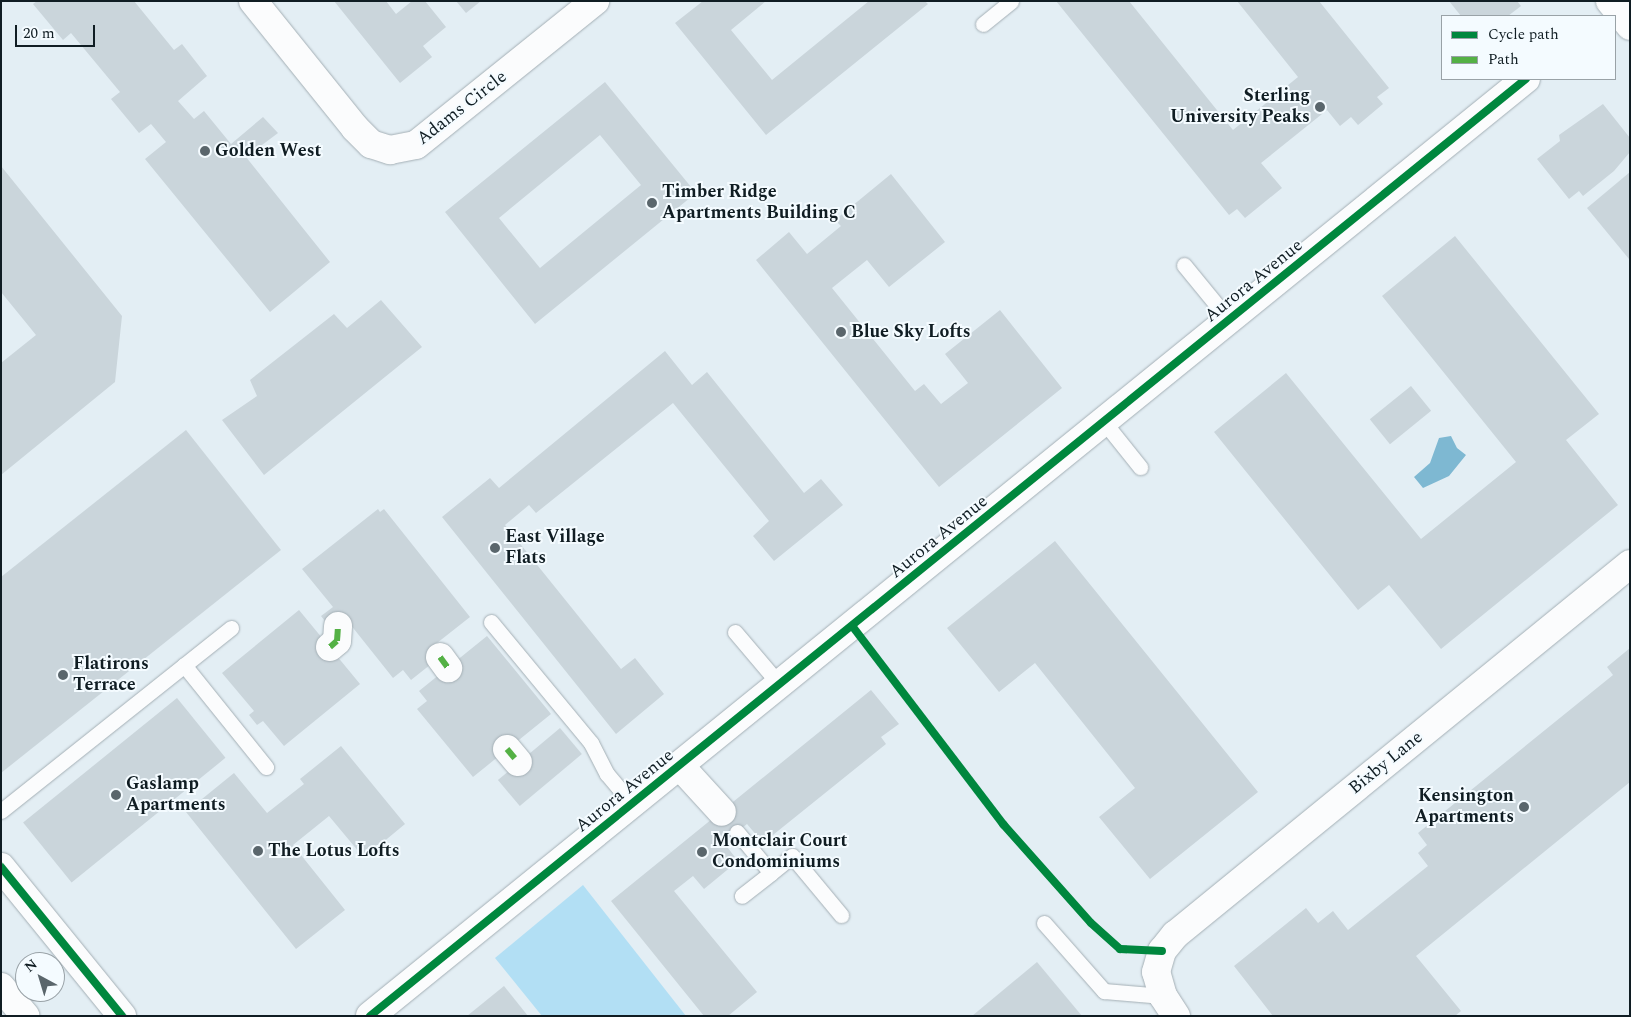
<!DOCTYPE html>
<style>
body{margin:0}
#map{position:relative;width:1631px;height:1017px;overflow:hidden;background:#e3eef4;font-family:Spectral,serif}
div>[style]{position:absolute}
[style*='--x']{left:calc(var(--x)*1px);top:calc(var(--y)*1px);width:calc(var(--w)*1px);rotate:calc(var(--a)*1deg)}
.green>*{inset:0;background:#b2dff4}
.water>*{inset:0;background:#7eb8d2}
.building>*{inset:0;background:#cad5db;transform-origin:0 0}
.roads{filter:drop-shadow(0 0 1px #a4afb5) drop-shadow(0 0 1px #a4afb5)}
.lane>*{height:15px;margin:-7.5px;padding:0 7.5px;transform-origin:7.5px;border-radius:7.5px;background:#fbfcfd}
.street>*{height:28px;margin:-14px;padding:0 14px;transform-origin:14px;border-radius:14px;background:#fbfcfd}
.secondary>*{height:28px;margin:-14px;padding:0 14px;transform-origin:14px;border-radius:14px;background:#fbfcfd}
.highway>*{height:28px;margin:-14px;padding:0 14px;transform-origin:14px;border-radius:14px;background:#fbfcfd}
.quiet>*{height:6px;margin-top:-3px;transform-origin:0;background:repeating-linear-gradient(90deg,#54b145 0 12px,transparent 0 18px)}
.cycleway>*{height:8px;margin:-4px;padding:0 4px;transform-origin:4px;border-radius:4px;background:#00873e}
.dots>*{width:14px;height:14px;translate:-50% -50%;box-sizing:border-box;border:2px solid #f4fbff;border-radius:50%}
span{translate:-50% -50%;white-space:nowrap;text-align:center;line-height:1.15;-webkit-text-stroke:4px #f4fbff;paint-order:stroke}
.poi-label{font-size:18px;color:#101d23;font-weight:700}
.right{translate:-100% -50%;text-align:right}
.left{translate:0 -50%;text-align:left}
.street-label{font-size:18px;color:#101d23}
.frame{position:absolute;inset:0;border:2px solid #101d23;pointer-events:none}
.legend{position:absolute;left:1441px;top:15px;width:175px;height:65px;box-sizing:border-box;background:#f4fbff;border:1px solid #99a2a7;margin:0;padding:6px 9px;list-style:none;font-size:15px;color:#101d23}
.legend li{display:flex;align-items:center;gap:10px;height:25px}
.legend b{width:25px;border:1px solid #99a2a7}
.north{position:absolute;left:15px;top:952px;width:50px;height:50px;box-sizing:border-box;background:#f4fbff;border:1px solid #99a2a7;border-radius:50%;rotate:321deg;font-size:14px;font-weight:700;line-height:20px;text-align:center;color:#101d23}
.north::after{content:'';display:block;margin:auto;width:18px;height:22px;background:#5a666c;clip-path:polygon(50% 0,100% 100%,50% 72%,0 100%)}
.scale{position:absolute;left:15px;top:25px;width:80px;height:22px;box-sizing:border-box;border:2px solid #101d23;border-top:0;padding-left:6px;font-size:15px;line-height:18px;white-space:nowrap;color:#101d23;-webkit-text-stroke:4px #f4fbff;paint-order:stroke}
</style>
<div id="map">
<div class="green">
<div style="clip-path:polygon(583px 885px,686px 1016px,542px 1016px,495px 958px)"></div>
</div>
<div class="water">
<div style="clip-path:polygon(1451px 436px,1457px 448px,1466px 455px,1449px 476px,1423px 488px,1414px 477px,1430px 463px,1439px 438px)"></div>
</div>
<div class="building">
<div style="clip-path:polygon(37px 1px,134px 1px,174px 50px,182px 44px,207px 76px,178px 101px,194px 119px,204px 111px,231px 144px,263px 117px,278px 133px,246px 157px,330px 262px,270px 312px,145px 159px,166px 142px,151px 124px,139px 133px,111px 99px,120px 92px,71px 33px,63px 40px,33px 4px)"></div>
<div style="clip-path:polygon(334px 1px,386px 1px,396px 14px,412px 1px,425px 1px,446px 27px,423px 46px,432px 57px,400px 83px)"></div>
<div style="clip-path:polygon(456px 1px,481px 1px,466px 13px)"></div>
<div style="clip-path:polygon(703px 1px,766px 1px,731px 30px,772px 80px,869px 1px,925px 1px,928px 4px,766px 135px,675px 23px)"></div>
<div style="clip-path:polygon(1056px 1px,1129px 1px,1233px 130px,1298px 77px,1237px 1px,1319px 1px,1389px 88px,1377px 97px,1383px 104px,1358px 125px,1351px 117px,1340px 126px,1327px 110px,1261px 163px,1282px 188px,1245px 218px,1237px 209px,1229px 215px)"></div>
<div style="clip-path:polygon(1449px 1px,1517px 1px,1521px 6px,1508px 16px,1461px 16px)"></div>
<div style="clip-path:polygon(evenodd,605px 82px,696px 193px,535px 324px,445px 212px,605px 82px,600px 135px,641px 185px,540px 268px,499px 218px,600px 135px)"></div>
<div style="clip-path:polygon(1603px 104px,1630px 138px,1630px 152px,1614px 171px,1583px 196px,1579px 191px,1569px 199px,1537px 159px,1560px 141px,1559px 135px)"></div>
<div style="clip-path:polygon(1px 166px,122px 316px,115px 382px,1px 475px,1px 363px,36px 335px,1px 292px)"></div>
<div style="clip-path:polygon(1630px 172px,1630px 258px,1629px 259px,1587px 208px)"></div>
<div style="clip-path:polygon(891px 174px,945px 242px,889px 287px,867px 260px,832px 288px,915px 391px,924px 384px,941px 404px,968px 383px,945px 354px,1000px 310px,1062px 388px,939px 487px,756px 260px,789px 232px,807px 254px,841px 226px,835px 220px)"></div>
<div style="clip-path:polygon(1455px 236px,1599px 414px,1566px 440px,1618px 505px,1441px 649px,1389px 585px,1358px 610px,1214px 432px,1286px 373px,1421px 539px,1516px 462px,1382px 296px)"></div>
<div style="clip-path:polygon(381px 300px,422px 347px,264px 475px,222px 420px,257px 396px,250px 380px,334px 314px,347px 328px)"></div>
<div style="clip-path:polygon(665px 351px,692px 385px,707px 372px,804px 493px,821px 479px,843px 505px,774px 561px,753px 536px,769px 521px,673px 403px,536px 513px,529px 505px,505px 525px,621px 669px,635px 658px,664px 694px,616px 734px,442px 517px,490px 478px,499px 488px)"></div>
<div style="left:1411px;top:386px;width:32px;height:53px;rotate:51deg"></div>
<div style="clip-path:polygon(186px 430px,281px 550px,1px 773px,1px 577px)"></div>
<div style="clip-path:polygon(378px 509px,380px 512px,384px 509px,470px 617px,437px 643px,445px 653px,411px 680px,403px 670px,393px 678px,346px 619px,332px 630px,321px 616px,333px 607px,302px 569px)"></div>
<div style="clip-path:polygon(1055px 541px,1258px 792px,1150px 879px,1099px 817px,1135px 788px,1035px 663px,999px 692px,947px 628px)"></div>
<div style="clip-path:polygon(299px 610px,360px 684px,284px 746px,263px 721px,257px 725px,249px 715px,254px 711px,222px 673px)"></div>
<div style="clip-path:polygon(487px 636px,551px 714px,473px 777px,417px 709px,427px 701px,419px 691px)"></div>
<div style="clip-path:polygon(1630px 648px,1630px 782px,1416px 956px,1461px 1011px,1455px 1016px,1273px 1016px,1234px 966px,1306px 908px,1318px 923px,1333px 911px,1348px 930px,1428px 866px,1418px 853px,1427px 845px,1418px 833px,1613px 675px,1607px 667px)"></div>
<div style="clip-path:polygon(871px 690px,899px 724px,881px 737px,886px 744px,763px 843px,747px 824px,737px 832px,724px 843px,738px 861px,704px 889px,693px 876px,674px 891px,757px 992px,728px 1016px,704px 1016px,611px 901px)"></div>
<div style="left:177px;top:698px;width:77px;height:198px;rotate:51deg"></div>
<div style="left:560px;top:728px;width:34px;height:81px;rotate:50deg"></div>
<div style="clip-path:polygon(341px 746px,405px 824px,364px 858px,329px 816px,293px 845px,345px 910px,296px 949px,186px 812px,234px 773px,267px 813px,304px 784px,300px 779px)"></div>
<div style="clip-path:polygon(1037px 962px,1082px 1016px,972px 1016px)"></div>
<div style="clip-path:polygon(504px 986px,528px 1016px,467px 1016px)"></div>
</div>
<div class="roads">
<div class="lane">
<div style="--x:983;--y:24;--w:36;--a:-39"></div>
<div style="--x:1184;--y:265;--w:71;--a:50.7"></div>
<div style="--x:1104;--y:422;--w:58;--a:51.3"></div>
<div style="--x:491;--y:622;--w:157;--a:50.4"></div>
<div style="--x:591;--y:743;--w:35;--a:63"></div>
<div style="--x:607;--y:774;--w:39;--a:50"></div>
<div style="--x:735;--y:632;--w:70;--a:49.7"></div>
<div style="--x:184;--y:665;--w:131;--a:51.2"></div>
<div style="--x:1;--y:811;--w:294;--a:-38.5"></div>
<div style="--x:737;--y:832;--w:53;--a:50.3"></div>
<div style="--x:771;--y:873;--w:37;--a:142"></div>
<div style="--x:771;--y:873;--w:27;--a:-39"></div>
<div style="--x:792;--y:856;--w:77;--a:50.3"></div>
<div style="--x:1044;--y:923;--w:91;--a:48.6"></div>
<div style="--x:1104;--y:991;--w:59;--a:4.8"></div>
</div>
<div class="street">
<div style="--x:253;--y:1;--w:163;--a:51.2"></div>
<div style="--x:355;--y:128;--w:23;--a:45"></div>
<div style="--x:371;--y:144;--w:20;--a:18"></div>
<div style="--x:390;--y:150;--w:26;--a:-11"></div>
<div style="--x:416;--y:145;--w:230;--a:-38.8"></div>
<div style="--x:330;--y:647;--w:9;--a:-41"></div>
<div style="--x:337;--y:641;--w:15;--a:-86"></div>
<div style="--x:440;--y:657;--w:14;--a:54"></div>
<div style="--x:507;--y:749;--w:17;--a:50"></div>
<div style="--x:680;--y:766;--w:62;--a:47.6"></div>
<div style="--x:1;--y:867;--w:192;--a:50.9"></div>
<div style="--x:370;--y:1016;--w:1488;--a:-39.03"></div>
<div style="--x:1176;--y:1016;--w:24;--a:-123"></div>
<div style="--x:1163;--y:996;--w:25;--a:-106"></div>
<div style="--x:1156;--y:972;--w:22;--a:-74"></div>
<div style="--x:1162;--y:951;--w:21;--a:-51"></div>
<div style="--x:1175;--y:935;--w:587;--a:-39.19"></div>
</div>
<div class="secondary">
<div style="--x:1610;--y:1;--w:32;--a:51"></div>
</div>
<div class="highway">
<div style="--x:1;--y:987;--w:38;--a:50"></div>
</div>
</div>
<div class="quiet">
<div style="--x:330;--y:647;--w:9;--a:-41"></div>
<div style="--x:337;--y:641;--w:15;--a:-86"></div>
<div style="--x:440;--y:657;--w:14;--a:54"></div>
<div style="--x:507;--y:749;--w:17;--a:50"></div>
</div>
<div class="cycleway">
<div style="--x:853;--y:627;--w:248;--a:52.7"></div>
<div style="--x:1003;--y:824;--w:132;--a:48.4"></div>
<div style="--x:1091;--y:923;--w:39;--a:42"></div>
<div style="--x:1120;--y:949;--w:42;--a:2.7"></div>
<div style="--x:1;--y:867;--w:192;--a:50.9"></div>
<div style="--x:370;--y:1016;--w:1488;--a:-39.03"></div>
</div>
<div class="dots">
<div style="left:1320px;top:107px;background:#5a666c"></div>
<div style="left:205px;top:151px;background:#5a666c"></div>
<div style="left:652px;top:203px;background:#5a666c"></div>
<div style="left:841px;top:332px;background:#5a666c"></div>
<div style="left:495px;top:548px;background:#5a666c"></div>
<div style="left:63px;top:675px;background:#5a666c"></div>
<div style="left:116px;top:795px;background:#5a666c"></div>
<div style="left:1524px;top:807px;background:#5a666c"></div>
<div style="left:258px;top:851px;background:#5a666c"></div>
<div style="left:702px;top:852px;background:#5a666c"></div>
</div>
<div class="poi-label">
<span class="right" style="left:1310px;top:107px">Sterling<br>University Peaks</span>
<span class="left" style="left:215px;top:151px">Golden West</span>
<span class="left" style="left:662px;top:203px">Timber Ridge<br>Apartments Building C</span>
<span class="left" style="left:851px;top:332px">Blue Sky Lofts</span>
<span class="left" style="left:505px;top:548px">East Village<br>Flats</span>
<span class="left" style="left:73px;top:675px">Flatirons<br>Terrace</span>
<span class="left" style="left:126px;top:795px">Gaslamp<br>Apartments</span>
<span class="right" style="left:1514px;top:807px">Kensington<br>Apartments</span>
<span class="left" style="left:712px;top:852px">Montclair Court<br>Condominiums</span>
<span class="left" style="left:268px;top:851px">The Lotus Lofts</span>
</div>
<div class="street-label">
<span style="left:462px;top:108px;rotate:-38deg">Adams Circle</span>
<span style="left:1254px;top:281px;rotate:-39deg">Aurora Avenue</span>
<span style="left:939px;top:537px;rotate:-39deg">Aurora Avenue</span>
<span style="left:1386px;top:763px;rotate:-39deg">Bixby Lane</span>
<span style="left:625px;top:791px;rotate:-39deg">Aurora Avenue</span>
</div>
<div class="frame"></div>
<ul class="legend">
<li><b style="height:6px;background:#00873e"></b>Cycle path</li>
<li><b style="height:6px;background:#54b145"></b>Path</li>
</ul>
<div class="north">N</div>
<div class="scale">20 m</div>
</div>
